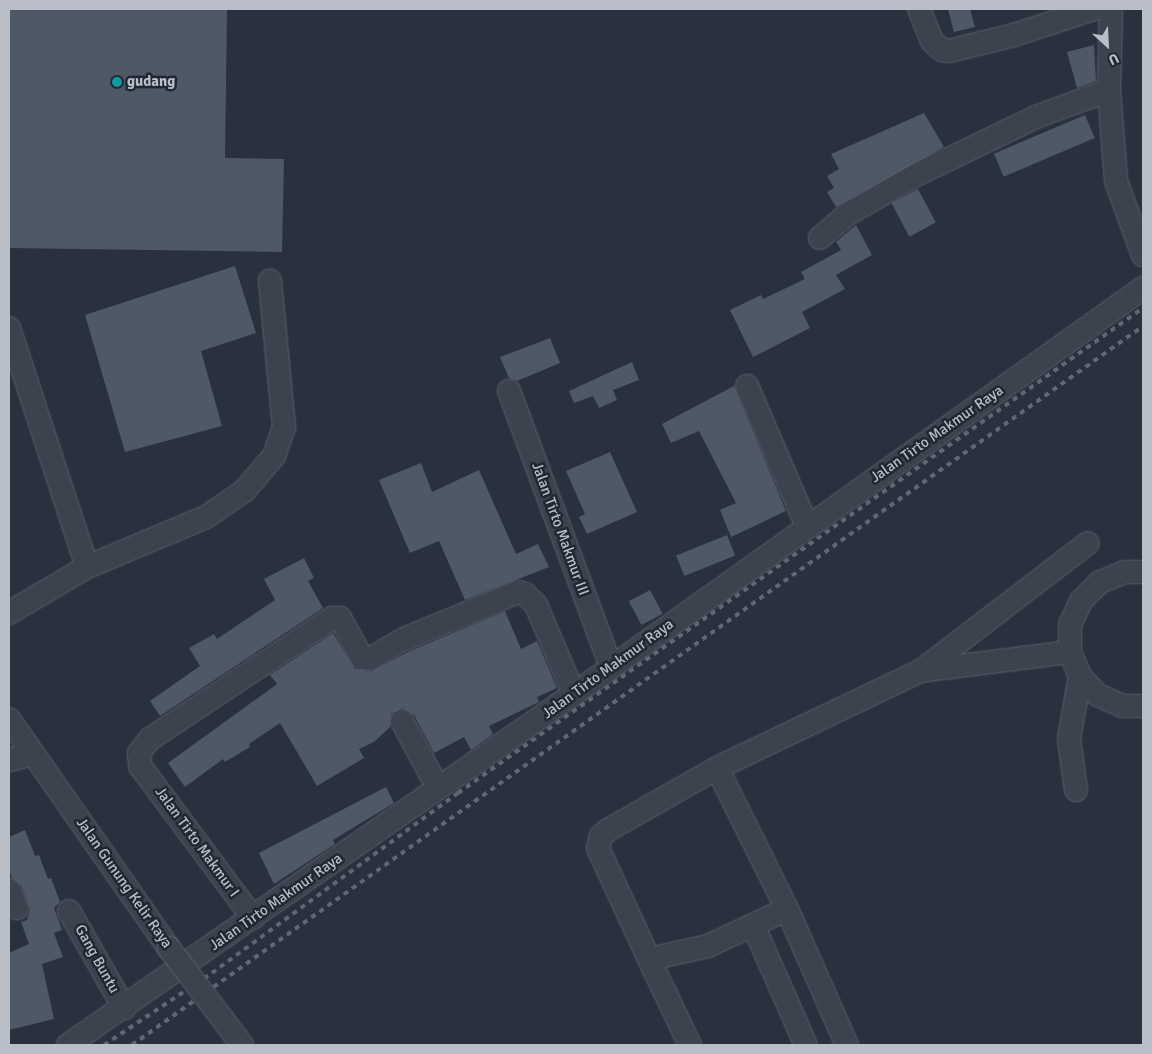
<!DOCTYPE html>
<style>
body{margin:0}
#map{position:relative;width:1152px;height:1054px;overflow:hidden;background:#29313e;font-family:Signika,sans-serif}
div>[style]{position:absolute}
[style*='--x']{left:calc(var(--x)*1px);top:calc(var(--y)*1px);width:calc(var(--w)*1px);rotate:calc(var(--a)*1deg)}
.building>*{inset:0;background:#4f5866;transform-origin:0 0}
.roads{filter:drop-shadow(0 0 1px #5a616c) drop-shadow(0 0 1px #5a616c)}
.minor>*{height:22px;margin:-11px;padding:0 11px;transform-origin:11px;border-radius:11px;background:#3d434e}
.rail>*{height:4px;margin-top:-2px;transform-origin:0;background:repeating-linear-gradient(90deg,#5f6774 0 5px,transparent 0 10px)}
.bridges{filter:drop-shadow(0 0 1px #5a616c) drop-shadow(0 0 1px #5a616c)}
.minor-bridge>*{height:22px;margin:-11px;padding:0 11px;transform-origin:11px;border-radius:11px;background:#3d434e}
.dots>*{width:14px;height:14px;translate:-50% -50%;box-sizing:border-box;border:2px solid #212833;border-radius:50%}
span{translate:-50% -50%;white-space:nowrap;text-align:center;line-height:1.15;-webkit-text-stroke:5px #212833;paint-order:stroke}
.poi-label{font-size:15px;color:#b9bec9;font-weight:700}
.left{translate:0 -50%;text-align:left}
.street-label{font-size:15px;color:#b9bec9}
.frame{position:absolute;inset:0;border:10px solid #b9bec9;pointer-events:none}
.north{position:absolute;left:1082px;top:20px;width:50px;height:50px;-webkit-text-stroke:4px #212833;paint-order:stroke;rotate:155deg;font-size:14px;font-weight:700;line-height:20px;text-align:center;color:#b9bec9}
.north::after{content:'';display:block;margin:auto;width:18px;height:22px;background:#b9bec9;clip-path:polygon(50% 0,100% 100%,50% 72%,0 100%)}
</style>
<div id="map">
<div class="building">
<div style="clip-path:polygon(9px 9px,227px 9px,225px 158px,284px 159px,282px 252px,9px 248px)"></div>
<div style="clip-path:polygon(948px 9px,970px 9px,975px 27px,954px 32px)"></div>
<div style="clip-path:polygon(1094px 45px,1096px 81px,1077px 88px,1067px 52px)"></div>
<div style="clip-path:polygon(924px 113px,944px 147px,836px 207px,827px 192px,834px 188px,827px 176px,839px 169px,831px 154px)"></div>
<div style="left:1085px;top:115px;width:25px;height:99px;rotate:67deg"></div>
<div style="left:918px;top:189px;width:38px;height:30px;rotate:62deg"></div>
<div style="clip-path:polygon(856px 225px,872px 255px,836px 275px,845px 289px,802px 312px,810px 328px,753px 357px,730px 310px,761px 295px,763px 299px,805px 279px,801px 272px,841px 250px,836px 242px)"></div>
<div style="clip-path:polygon(235px 266px,256px 333px,201px 351px,222px 426px,125px 452px,85px 315px)"></div>
<div style="clip-path:polygon(550px 338px,560px 363px,517px 381px,509px 378px,500px 357px)"></div>
<div style="clip-path:polygon(632px 362px,639px 380px,613px 390px,617px 400px,599px 408px,593px 396px,574px 403px,569px 391px)"></div>
<div style="clip-path:polygon(734px 386px,786px 511px,731px 537px,720px 510px,736px 503px,699px 431px,671px 443px,662px 424px)"></div>
<div style="clip-path:polygon(610px 452px,637px 512px,587px 534px,579px 517px,585px 514px,566px 471px)"></div>
<div style="clip-path:polygon(421px 463px,432px 492px,479px 470px,516px 554px,538px 544px,549px 567px,465px 600px,439px 541px,410px 553px,379px 480px)"></div>
<div style="left:727px;top:535px;width:22px;height:55px;rotate:68deg"></div>
<div style="clip-path:polygon(304px 558px,314px 578px,308px 581px,323px 608px,160px 716px,150px 701px,200px 666px,189px 648px,214px 634px,217px 639px,275px 600px,264px 579px)"></div>
<div style="left:650px;top:590px;width:27px;height:24px;rotate:62deg"></div>
<div style="clip-path:polygon(505px 611px,521px 649px,537px 641px,557px 688px,537px 697px,539px 702px,489px 726px,493px 734px,471px 750px,464px 737px,434px 753px,414px 715px,402px 708px,391px 714px,390px 727px,374px 742px,359px 749px,364px 758px,317px 786px,280px 723px,249px 744px,250px 747px,225px 762px,223px 759px,185px 787px,168px 763px,277px 684px,270px 675px,333px 633px,355px 669px,372px 671px,410px 651px)"></div>
<div style="clip-path:polygon(386px 787px,394px 803px,333px 840px,335px 844px,274px 884px,259px 853px)"></div>
<div style="clip-path:polygon(25px 830px,35px 856px,39px 855px,48px 879px,51px 878px,60px 902px,54px 908px,62px 930px,54px 933px,63px 957px,42px 964px,54px 1019px,9px 1030px,9px 953px,29px 944px,21px 922px,27px 920px,30px 909px,21px 885px,12px 878px,9px 868px,9px 837px)"></div>
</div>
<div class="roads">
<div class="minor">
<div style="--x:919;--y:9;--w:35;--a:68"></div>
<div style="--x:932;--y:41;--w:13;--a:42"></div>
<div style="--x:942;--y:50;--w:7;--a:8"></div>
<div style="--x:949;--y:51;--w:67;--a:-13.8"></div>
<div style="--x:1014;--y:35;--w:84;--a:-18"></div>
<div style="--x:1111;--y:9;--w:81;--a:91.4"></div>
<div style="--x:1109;--y:90;--w:91;--a:85.6"></div>
<div style="--x:1116;--y:181;--w:79;--a:70"></div>
<div style="--x:820;--y:238;--w:37;--a:-41"></div>
<div style="--x:848;--y:214;--w:78;--a:-29.8"></div>
<div style="--x:916;--y:175;--w:133;--a:-25.8"></div>
<div style="--x:1036;--y:117;--w:78;--a:-20.3"></div>
<div style="--x:9;--y:328;--w:251;--a:71.9"></div>
<div style="--x:747;--y:386;--w:152;--a:66.8"></div>
<div style="--x:509;--y:391;--w:294;--a:69.7"></div>
<div style="--x:1143;--y:572;--w:18;--a:180"></div>
<div style="--x:1125;--y:572;--w:27;--a:158"></div>
<div style="--x:1100;--y:582;--w:27;--a:135"></div>
<div style="--x:1081;--y:601;--w:26;--a:115"></div>
<div style="--x:1070;--y:625;--w:27;--a:90"></div>
<div style="--x:1070;--y:652;--w:26;--a:67"></div>
<div style="--x:1080;--y:676;--w:26;--a:47"></div>
<div style="--x:1098;--y:695;--w:27;--a:24"></div>
<div style="--x:1123;--y:706;--w:20;--a:0"></div>
<div style="--x:9;--y:613;--w:91;--a:-30.5"></div>
<div style="--x:87;--y:567;--w:129;--a:-22.8"></div>
<div style="--x:206;--y:517;--w:46;--a:-34.4"></div>
<div style="--x:244;--y:491;--w:46;--a:-49.4"></div>
<div style="--x:274;--y:456;--w:31;--a:-71"></div>
<div style="--x:284;--y:427;--w:147;--a:-95.5"></div>
<div style="--x:921;--y:671;--w:210;--a:-37.5"></div>
<div style="--x:9;--y:719;--w:279;--a:55.1"></div>
<div style="--x:402;--y:721;--w:76;--a:61.8"></div>
<div style="--x:9;--y:760;--w:25;--a:-14"></div>
<div style="--x:717;--y:768;--w:157;--a:63.6"></div>
<div style="--x:787;--y:909;--w:87;--a:154.9"></div>
<div style="--x:708;--y:946;--w:60;--a:167.6"></div>
<div style="--x:649;--y:959;--w:122;--a:-114.7"></div>
<div style="--x:598;--y:848;--w:12;--a:-76"></div>
<div style="--x:601;--y:836;--w:9;--a:-41"></div>
<div style="--x:608;--y:830;--w:125;--a:-29.6"></div>
<div style="--x:717;--y:768;--w:225;--a:-25.5"></div>
<div style="--x:920;--y:671;--w:151;--a:-7.2"></div>
<div style="--x:1076;--y:790;--w:51;--a:-97.8"></div>
<div style="--x:1069;--y:739;--w:64;--a:-80.1"></div>
<div style="--x:9;--y:890;--w:20;--a:66"></div>
<div style="--x:787;--y:909;--w:149;--a:66.2"></div>
<div style="--x:69;--y:911;--w:112;--a:60.4"></div>
<div style="--x:253;--y:918;--w:189;--a:-126.6"></div>
<div style="--x:140;--y:766;--w:13;--a:-94"></div>
<div style="--x:139;--y:753;--w:18;--a:-52"></div>
<div style="--x:150;--y:739;--w:219;--a:-33.6"></div>
<div style="--x:332;--y:618;--w:8;--a:0"></div>
<div style="--x:340;--y:618;--w:46;--a:61.2"></div>
<div style="--x:362;--y:658;--w:10;--a:0"></div>
<div style="--x:372;--y:658;--w:37;--a:-31"></div>
<div style="--x:404;--y:639;--w:123;--a:-22.4"></div>
<div style="--x:518;--y:592;--w:7;--a:16"></div>
<div style="--x:525;--y:594;--w:16;--a:45"></div>
<div style="--x:536;--y:605;--w:97;--a:66.9"></div>
<div style="--x:753;--y:925;--w:131;--a:66.2"></div>
<div style="--x:649;--y:959;--w:95;--a:64.5"></div>
<div style="--x:68;--y:1045;--w:616;--a:-34.75"></div>
<div style="--x:574;--y:694;--w:699;--a:-35.51"></div>
</div>
</div>
<div class="rail">
<div style="--x:104;--y:1045;--w:130;--a:-33.7"></div>
<div style="--x:212;--y:973;--w:305;--a:-36.2"></div>
<div style="--x:458;--y:793;--w:839;--a:-35.3"></div>
<div style="--x:132;--y:1045;--w:1241;--a:-35.42"></div>
</div>
<div class="bridges">
<div class="minor-bridge">
<div style="--x:169;--y:948;--w:121;--a:53"></div>
</div>
</div>
<div class="dots">
<div style="left:117px;top:82px;background:#0f9aa8"></div>
</div>
<div class="poi-label">
<span class="left" style="left:127px;top:82px">gudang</span>
</div>
<div class="street-label">
<span style="left:937px;top:434px;rotate:-35deg">Jalan Tirto Makmur Raya</span>
<span style="left:560px;top:529px;rotate:70deg">Jalan Tirto Makmur III</span>
<span style="left:608px;top:669px;rotate:-36deg">Jalan Tirto Makmur Raya</span>
<span style="left:197px;top:842px;rotate:54deg">Jalan Tirto Makmur I</span>
<span style="left:124px;top:883px;rotate:55deg">Jalan Gunung Kelir Raya</span>
<span style="left:276px;top:902px;rotate:-35deg">Jalan Tirto Makmur Raya</span>
<span style="left:97px;top:959px;rotate:61deg">Gang Buntu</span>
</div>
<div class="frame"></div>
<div class="north">U</div>
</div>
